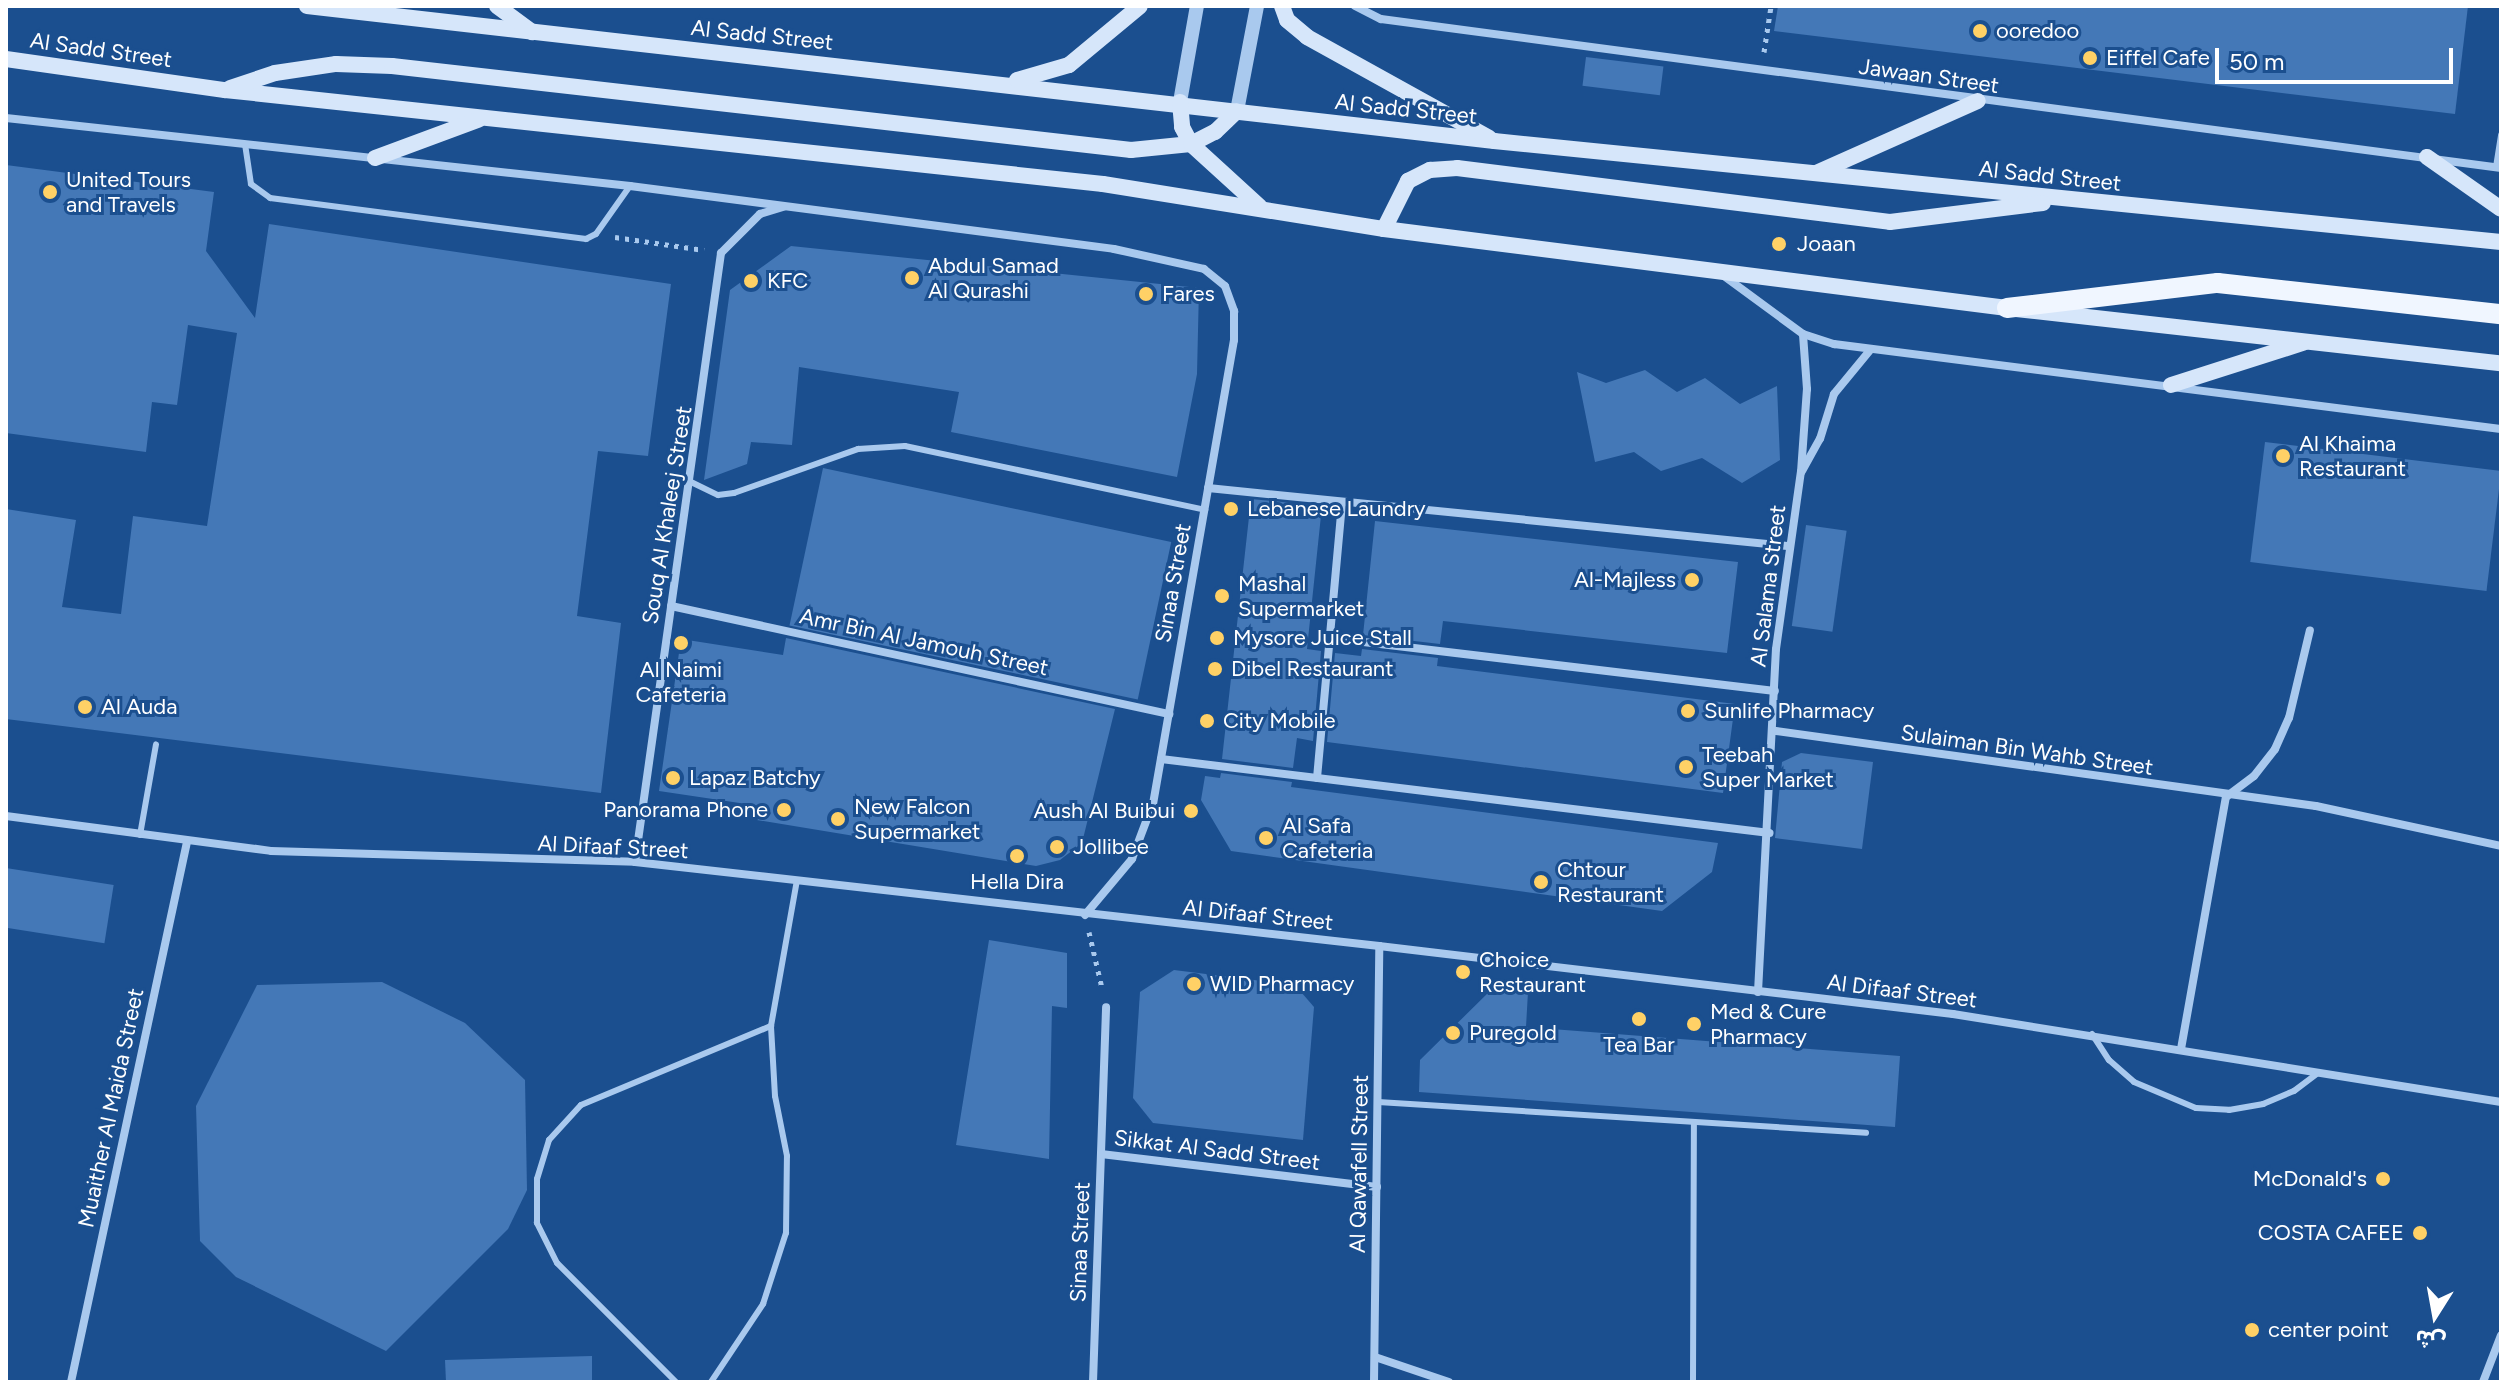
<!DOCTYPE html>
<meta charset="utf-8">
<style>
body{margin:0}
#map{position:relative;width:2507px;height:1388px;overflow:hidden;background:#1b4f8f;font-family:Figtree,"Noto Sans Arabic",sans-serif}
div>[style]{position:absolute}
[style*='--x']{left:calc(var(--x)*1px);top:calc(var(--y)*1px);width:calc(var(--w)*1px);rotate:calc(var(--a)*1deg)}
.building>*{inset:0;background:#4478b7;transform-origin:0 0}
.path>*{height:5px;margin-top:-2.5px;transform-origin:0;background:repeating-linear-gradient(90deg,#a9c9ee 0 4px,transparent 0 10px)}
.service>*{height:6px;margin:-3px;padding:0 3px;transform-origin:3px;border-radius:3px;background:#a9c9ee}
.minor>*{height:8px;margin:-4px;padding:0 4px;transform-origin:4px;border-radius:4px;background:#a9c9ee}
.tertiary>*{height:14px;margin:-7px;padding:0 7px;transform-origin:7px;border-radius:7px;background:#a9c9ee}
.secondary>*{height:16px;margin:-8px;padding:0 8px;transform-origin:8px;border-radius:8px;background:#d6e6fa}
.primary>*{height:20px;margin:-10px;padding:0 10px;transform-origin:10px;border-radius:10px;background:#f0f6ff}
.dots>*{width:22px;height:22px;translate:-50% -50%;box-sizing:border-box;border:4px solid #1b4f8f;border-radius:50%}
span{translate:-50% -50%;white-space:nowrap;text-align:center;line-height:1.15;-webkit-text-stroke:6px #1b4f8f;paint-order:stroke}
.poi-label{font-size:22px;color:#fff}
.left{translate:0 -50%;text-align:left}
.right{translate:-100% -50%;text-align:right}
.street-label{font-size:22px;color:#fff}
.frame{position:absolute;inset:0;border:8px solid #fff;pointer-events:none}
.north{position:absolute;left:2395px;top:1276px;width:80px;height:80px;-webkit-text-stroke:6px #1b4f8f;paint-order:stroke;rotate:191deg;font-size:22px;font-weight:700;line-height:32px;text-align:center;color:#fff}
.north::after{content:'';display:block;margin:auto;width:28px;height:36px;background:#fff;clip-path:polygon(50% 0,100% 100%,50% 72%,0 100%)}
.scale{position:absolute;left:2215px;top:48px;width:238px;height:36px;box-sizing:border-box;border:4px solid #fff;border-top:0;padding-left:10px;font-size:24px;line-height:28px;white-space:nowrap;color:#fff;-webkit-text-stroke:6px #1b4f8f;paint-order:stroke}
</style>
<div id="map">
<div class="building">
<div style="clip-path:polygon(1778px 6px,2468px 6px,2455px 114px,1774px 31px)"></div>
<div style="left:1586px;top:57px;width:78px;height:29px;rotate:7deg"></div>
<div style="clip-path:polygon(6px 165px,214px 192px,206px 251px,255px 318px,269px 224px,671px 284px,648px 456px,598px 451px,577px 616px,621px 623px,601px 793px,6px 719px,6px 509px,76px 520px,62px 607px,121px 614px,133px 516px,207px 526px,237px 333px,188px 325px,177px 405px,152px 402px,146px 452px,6px 433px)"></div>
<div style="clip-path:polygon(791px 246px,1199px 288px,1197px 374px,1177px 477px,951px 432px,959px 392px,799px 367px,792px 445px,751px 442px,747px 464px,704px 480px,730px 290px)"></div>
<div style="clip-path:polygon(1645px 370px,1677px 392px,1705px 378px,1740px 404px,1777px 386px,1780px 460px,1742px 483px,1702px 458px,1661px 471px,1634px 452px,1595px 462px,1577px 372px,1606px 383px)"></div>
<div style="left:2265px;top:442px;width:238px;height:121px;rotate:7deg"></div>
<div style="left:823px;top:468px;width:356px;height:161px;rotate:12deg"></div>
<div style="clip-path:polygon(1251px 499px,1322px 506px,1307px 649px,1321px 651px,1313px 741px,1297px 738px,1293px 768px,1222px 759px)"></div>
<div style="clip-path:polygon(1375px 521px,1738px 562px,1727px 653px,1443px 621px,1440px 644px,1363px 635px)"></div>
<div style="left:1806px;top:525px;width:41px;height:102px;rotate:8deg"></div>
<div style="clip-path:polygon(786px 638px,1115px 709px,1082px 843px,1060px 860px,1036px 866px,751px 819px,753px 805px,659px 791px,681px 639px,783px 655px)"></div>
<div style="clip-path:polygon(1362px 649px,1438px 658px,1437px 666px,1735px 704px,1723px 793px,1327px 742px,1335px 653px,1361px 656px)"></div>
<div style="clip-path:polygon(1801px 753px,1873px 762px,1862px 849px,1775px 838px,1782px 762px)"></div>
<div style="clip-path:polygon(1221px 773px,1292px 782px,1291px 787px,1718px 843px,1712px 872px,1662px 911px,1231px 851px,1201px 800px,1205px 776px,1220px 778px)"></div>
<div style="left:6px;top:868px;width:109px;height:59px;rotate:9deg"></div>
<div style="clip-path:polygon(989px 940px,1067px 953px,1067px 1008px,1052px 1006px,1049px 1159px,956px 1145px)"></div>
<div style="clip-path:polygon(1174px 970px,1295px 985px,1314px 1007px,1303px 1140px,1153px 1123px,1133px 1098px,1140px 992px)"></div>
<div style="clip-path:polygon(382px 982px,465px 1023px,525px 1080px,527px 1190px,508px 1229px,386px 1351px,236px 1277px,200px 1241px,196px 1106px,257px 985px)"></div>
<div style="clip-path:polygon(1492px 989px,1528px 992px,1526px 1027px,1900px 1056px,1895px 1127px,1419px 1092px,1420px 1060px)"></div>
<div style="clip-path:polygon(592px 1356px,592px 1382px,446px 1382px,445px 1360px)"></div>
</div>
<div class="path">
<div style="--x:1764;--y:52;--w:47;--a:-81.3"></div>
<div style="--x:615;--y:237;--w:90;--a:8.3"></div>
<div style="--x:1089;--y:932;--w:57;--a:76.9"></div>
</div>
<div class="service">
<div style="--x:245;--y:144;--w:40;--a:81.5"></div>
<div style="--x:251;--y:184;--w:24;--a:36"></div>
<div style="--x:270;--y:198;--w:319;--a:7.4"></div>
<div style="--x:586;--y:239;--w:11;--a:-27"></div>
<div style="--x:596;--y:234;--w:59;--a:-54.7"></div>
<div style="--x:2496;--y:167;--w:33;--a:-81"></div>
<div style="--x:691;--y:482;--w:30;--a:26"></div>
<div style="--x:718;--y:495;--w:16;--a:-7"></div>
<div style="--x:734;--y:493;--w:132;--a:-19.5"></div>
<div style="--x:858;--y:449;--w:47;--a:-3.7"></div>
<div style="--x:905;--y:446;--w:307;--a:12"></div>
<div style="--x:140;--y:835;--w:92;--a:-80"></div>
<div style="--x:2092;--y:1034;--w:31;--a:57"></div>
<div style="--x:2109;--y:1060;--w:33;--a:41"></div>
<div style="--x:2134;--y:1082;--w:67;--a:22.8"></div>
<div style="--x:2196;--y:1108;--w:33;--a:3"></div>
<div style="--x:2229;--y:1110;--w:35;--a:-10"></div>
<div style="--x:2263;--y:1104;--w:34;--a:-23"></div>
<div style="--x:2294;--y:1091;--w:31;--a:-37"></div>
<div style="--x:1378;--y:1102;--w:489;--a:3.6"></div>
<div style="--x:676;--y:1382;--w:168;--a:-135"></div>
<div style="--x:557;--y:1263;--w:45;--a:-116.6"></div>
<div style="--x:537;--y:1223;--w:44;--a:-90"></div>
<div style="--x:537;--y:1179;--w:41;--a:-72.9"></div>
<div style="--x:549;--y:1140;--w:47;--a:-47.6"></div>
<div style="--x:581;--y:1105;--w:206;--a:-22.6"></div>
<div style="--x:711;--y:1382;--w:94;--a:-56.3"></div>
<div style="--x:763;--y:1304;--w:75;--a:-72.1"></div>
<div style="--x:786;--y:1233;--w:77;--a:-89.3"></div>
<div style="--x:787;--y:1156;--w:61;--a:-101.3"></div>
<div style="--x:775;--y:1096;--w:70;--a:-93.3"></div>
<div style="--x:771;--y:1026;--w:148;--a:-79.9"></div>
<div style="--x:1693;--y:1382;--w:260;--a:-89.8"></div>
</div>
<div class="minor">
<div style="--x:1355;--y:6;--w:29;--a:27"></div>
<div style="--x:1381;--y:19;--w:1130;--a:7.58"></div>
<div style="--x:6;--y:118;--w:628;--a:6.22"></div>
<div style="--x:630;--y:186;--w:488;--a:7.4"></div>
<div style="--x:1114;--y:249;--w:92;--a:12.5"></div>
<div style="--x:1204;--y:269;--w:27;--a:39"></div>
<div style="--x:1225;--y:286;--w:27;--a:70"></div>
<div style="--x:1234;--y:311;--w:29;--a:90"></div>
<div style="--x:1234;--y:340;--w:470;--a:99.9"></div>
<div style="--x:1153;--y:803;--w:60;--a:110.6"></div>
<div style="--x:1132;--y:859;--w:73;--a:130"></div>
<div style="--x:1724;--y:276;--w:98;--a:36.3"></div>
<div style="--x:1803;--y:334;--w:33;--a:18"></div>
<div style="--x:1834;--y:344;--w:672;--a:7.26"></div>
<div style="--x:1802;--y:471;--w:37;--a:-61"></div>
<div style="--x:1820;--y:439;--w:47;--a:-72.7"></div>
<div style="--x:1834;--y:394;--w:58;--a:-50.6"></div>
<div style="--x:1208;--y:488;--w:582;--a:5.72"></div>
<div style="--x:671;--y:606;--w:510;--a:12.24"></div>
<div style="--x:1330;--y:638;--w:448;--a:6.8"></div>
<div style="--x:1776;--y:731;--w:545;--a:7.91"></div>
<div style="--x:2316;--y:806;--w:189;--a:12.2"></div>
<div style="--x:1161;--y:759;--w:613;--a:6.93"></div>
<div style="--x:1317;--y:778;--w:277;--a:-84.8"></div>
<div style="--x:6;--y:816;--w:267;--a:7.5"></div>
<div style="--x:271;--y:851;--w:364;--a:1.7"></div>
<div style="--x:635;--y:862;--w:749;--a:6.44"></div>
<div style="--x:1379;--y:946;--w:578;--a:6.76"></div>
<div style="--x:1953;--y:1014;--w:555;--a:9.12"></div>
<div style="--x:635;--y:862;--w:615;--a:-81.96"></div>
<div style="--x:721;--y:253;--w:55;--a:-45"></div>
<div style="--x:760;--y:214;--w:24;--a:-17"></div>
<div style="--x:1758;--y:992;--w:343;--a:-87"></div>
<div style="--x:1776;--y:649;--w:179;--a:-82"></div>
<div style="--x:1801;--y:472;--w:83;--a:-85.9"></div>
<div style="--x:1807;--y:389;--w:55;--a:-94.2"></div>
<div style="--x:2181;--y:1049;--w:256;--a:-79.9"></div>
<div style="--x:2226;--y:797;--w:35;--a:-37"></div>
<div style="--x:2254;--y:776;--w:34;--a:-52"></div>
<div style="--x:2275;--y:749;--w:34;--a:-66"></div>
<div style="--x:2289;--y:718;--w:90;--a:-76.6"></div>
<div style="--x:1101;--y:1154;--w:278;--a:6.8"></div>
<div style="--x:1375;--y:1357;--w:78;--a:18.7"></div>
<div style="--x:71;--y:1382;--w:552;--a:-77.88"></div>
<div style="--x:1093;--y:1382;--w:375;--a:-88"></div>
<div style="--x:1374;--y:1382;--w:436;--a:-89.3"></div>
<div style="--x:2483;--y:1382;--w:50;--a:-69"></div>
</div>
<div class="tertiary">
<div style="--x:1180;--y:102;--w:97;--a:-80"></div>
<div style="--x:1237;--y:111;--w:107;--a:-79.2"></div>
</div>
<div class="secondary">
<div style="--x:307;--y:6;--w:1195;--a:6.49"></div>
<div style="--x:1494;--y:141;--w:1012;--a:5.73"></div>
<div style="--x:497;--y:6;--w:44;--a:36.6"></div>
<div style="--x:1282;--y:6;--w:15;--a:70"></div>
<div style="--x:1287;--y:20;--w:26;--a:40"></div>
<div style="--x:1307;--y:37;--w:208;--a:29"></div>
<div style="--x:6;--y:59;--w:221;--a:8.1"></div>
<div style="--x:225;--y:90;--w:883;--a:6.11"></div>
<div style="--x:1103;--y:184;--w:285;--a:9.1"></div>
<div style="--x:1384;--y:229;--w:628;--a:7.23"></div>
<div style="--x:2007;--y:308;--w:497;--a:6.4"></div>
<div style="--x:1017;--y:80;--w:54;--a:-16.1"></div>
<div style="--x:1069;--y:65;--w:92;--a:-39.7"></div>
<div style="--x:230;--y:88;--w:47;--a:-18.4"></div>
<div style="--x:275;--y:73;--w:62;--a:-8.4"></div>
<div style="--x:336;--y:64;--w:56;--a:2"></div>
<div style="--x:392;--y:66;--w:744;--a:6.48"></div>
<div style="--x:1131;--y:150;--w:60;--a:-5.7"></div>
<div style="--x:1191;--y:144;--w:27;--a:-27"></div>
<div style="--x:1215;--y:132;--w:30;--a:-44"></div>
<div style="--x:1180;--y:102;--w:25;--a:85"></div>
<div style="--x:1182;--y:127;--w:19;--a:62"></div>
<div style="--x:1191;--y:144;--w:93;--a:42.4"></div>
<div style="--x:2427;--y:157;--w:90;--a:35.1"></div>
<div style="--x:375;--y:158;--w:110;--a:-20.3"></div>
<div style="--x:1816;--y:173;--w:177;--a:-24"></div>
<div style="--x:1384;--y:229;--w:54;--a:-63.4"></div>
<div style="--x:1408;--y:181;--w:25;--a:-27"></div>
<div style="--x:1430;--y:170;--w:27;--a:-4"></div>
<div style="--x:1457;--y:168;--w:436;--a:7.1"></div>
<div style="--x:1890;--y:222;--w:154;--a:-7.1"></div>
<div style="--x:2171;--y:385;--w:139;--a:-17.7"></div>
</div>
<div class="primary">
<div style="--x:2007;--y:308;--w:212;--a:-6.8"></div>
<div style="--x:2218;--y:283;--w:285;--a:6.3"></div>
</div>
<div class="dots">
<div style="left:1980px;top:31px;background:#ffd166"></div>
<div style="left:2090px;top:58px;background:#ffd166"></div>
<div style="left:50px;top:192px;background:#ffd166"></div>
<div style="left:1779px;top:244px;background:#ffd166"></div>
<div style="left:912px;top:278px;background:#ffd166"></div>
<div style="left:751px;top:281px;background:#ffd166"></div>
<div style="left:1146px;top:294px;background:#ffd166"></div>
<div style="left:2283px;top:456px;background:#ffd166"></div>
<div style="left:1231px;top:509px;background:#ffd166"></div>
<div style="left:1692px;top:580px;background:#ffd166"></div>
<div style="left:1222px;top:596px;background:#ffd166"></div>
<div style="left:1217px;top:638px;background:#ffd166"></div>
<div style="left:681px;top:643px;background:#ffd166"></div>
<div style="left:1215px;top:669px;background:#ffd166"></div>
<div style="left:85px;top:707px;background:#ffd166"></div>
<div style="left:1688px;top:711px;background:#ffd166"></div>
<div style="left:1207px;top:721px;background:#ffd166"></div>
<div style="left:1686px;top:767px;background:#ffd166"></div>
<div style="left:673px;top:778px;background:#ffd166"></div>
<div style="left:784px;top:810px;background:#ffd166"></div>
<div style="left:1191px;top:811px;background:#ffd166"></div>
<div style="left:838px;top:819px;background:#ffd166"></div>
<div style="left:1266px;top:838px;background:#ffd166"></div>
<div style="left:1057px;top:847px;background:#ffd166"></div>
<div style="left:1017px;top:856px;background:#ffd166"></div>
<div style="left:1541px;top:882px;background:#ffd166"></div>
<div style="left:1463px;top:972px;background:#ffd166"></div>
<div style="left:1194px;top:984px;background:#ffd166"></div>
<div style="left:1639px;top:1019px;background:#ffd166"></div>
<div style="left:1694px;top:1024px;background:#ffd166"></div>
<div style="left:1453px;top:1033px;background:#ffd166"></div>
<div style="left:2383px;top:1179px;background:#ffd166"></div>
<div style="left:2420px;top:1233px;background:#ffd166"></div>
<div style="left:2252px;top:1330px;background:#ffd166"></div>
</div>
<div class="poi-label">
<span class="left" style="left:1996px;top:31px">ooredoo</span>
<span class="left" style="left:2106px;top:58px">Eiffel Cafe</span>
<span class="left" style="left:66px;top:192px">United Tours<br>and Travels</span>
<span class="left" style="left:1797px;top:244px">Joaan</span>
<span class="left" style="left:928px;top:278px">Abdul Samad<br>Al Qurashi</span>
<span class="left" style="left:767px;top:281px">KFC</span>
<span class="left" style="left:1162px;top:294px">Fares</span>
<span class="left" style="left:2299px;top:456px">Al Khaima<br>Restaurant</span>
<span class="left" style="left:1247px;top:509px">Lebanese Laundry</span>
<span class="right" style="left:1676px;top:580px">Al-Majless</span>
<span class="left" style="left:1238px;top:596px">Mashal<br>Supermarket</span>
<span class="left" style="left:1233px;top:638px">Mysore Juice Stall</span>
<span style="left:681px;top:682px">Al Naimi<br>Cafeteria</span>
<span class="left" style="left:1231px;top:669px">Dibel Restaurant</span>
<span class="left" style="left:101px;top:707px">Al Auda</span>
<span class="left" style="left:1704px;top:711px">Sunlife Pharmacy</span>
<span class="left" style="left:1223px;top:721px">City Mobile</span>
<span class="left" style="left:1702px;top:767px">Teebah<br>Super Market</span>
<span class="left" style="left:689px;top:778px">Lapaz Batchy</span>
<span class="left" style="left:854px;top:819px">New Falcon<br>Supermarket</span>
<span class="right" style="left:768px;top:810px">Panorama Phone</span>
<span class="right" style="left:1175px;top:811px">Aush Al Buibui</span>
<span class="left" style="left:1282px;top:838px">Al Safa<br>Cafeteria</span>
<span class="left" style="left:1073px;top:847px">Jollibee</span>
<span class="left" style="left:1557px;top:882px">Chtour<br>Restaurant</span>
<span style="left:1017px;top:882px">Hella Dira</span>
<span class="left" style="left:1479px;top:972px">Choice<br>Restaurant</span>
<span class="left" style="left:1210px;top:984px">WID Pharmacy</span>
<span class="left" style="left:1710px;top:1024px">Med &amp; Cure<br>Pharmacy</span>
<span class="left" style="left:1469px;top:1033px">Puregold</span>
<span style="left:1639px;top:1045px">Tea Bar</span>
<span class="right" style="left:2367px;top:1179px">McDonald's</span>
<span class="right" style="left:2404px;top:1233px">COSTA CAFEE</span>
<span class="left" style="left:2268px;top:1330px">center point</span>
</div>
<div class="street-label">
<span style="left:762px;top:35px;rotate:6deg">Al Sadd Street</span>
<span style="left:101px;top:50px;rotate:8deg">Al Sadd Street</span>
<span style="left:1929px;top:76px;rotate:8deg">Jawaan Street</span>
<span style="left:1406px;top:109px;rotate:6deg">Al Sadd Street</span>
<span style="left:2050px;top:176px;rotate:6deg">Al Sadd Street</span>
<span style="left:667px;top:515px;rotate:-81deg">Souq Al Khaleej Street</span>
<span style="left:1173px;top:583px;rotate:-80deg">Sinaa Street</span>
<span style="left:1768px;top:586px;rotate:-83deg">Al Salama Street</span>
<span style="left:924px;top:642px;rotate:12deg">Amr Bin Al Jamouh Street</span>
<span style="left:2027px;top:750px;rotate:8deg">Sulaiman Bin Wahb Street</span>
<span style="left:613px;top:847px;rotate:3deg">Al Difaaf Street</span>
<span style="left:1258px;top:915px;rotate:6deg">Al Difaaf Street</span>
<span style="left:1902px;top:991px;rotate:7deg">Al Difaaf Street</span>
<span style="left:111px;top:1108px;rotate:-78deg">Muaither Al Maida Street</span>
<span style="left:1217px;top:1150px;rotate:7deg">Sikkat Al Sadd Street</span>
<span style="left:1359px;top:1164px;rotate:-89deg">Al Qawafell Street</span>
<span style="left:1080px;top:1242px;rotate:-88deg">Sinaa Street</span>
</div>
<div class="frame"></div>
<div class="north">ش</div>
<div class="scale">50 m</div>
</div>
